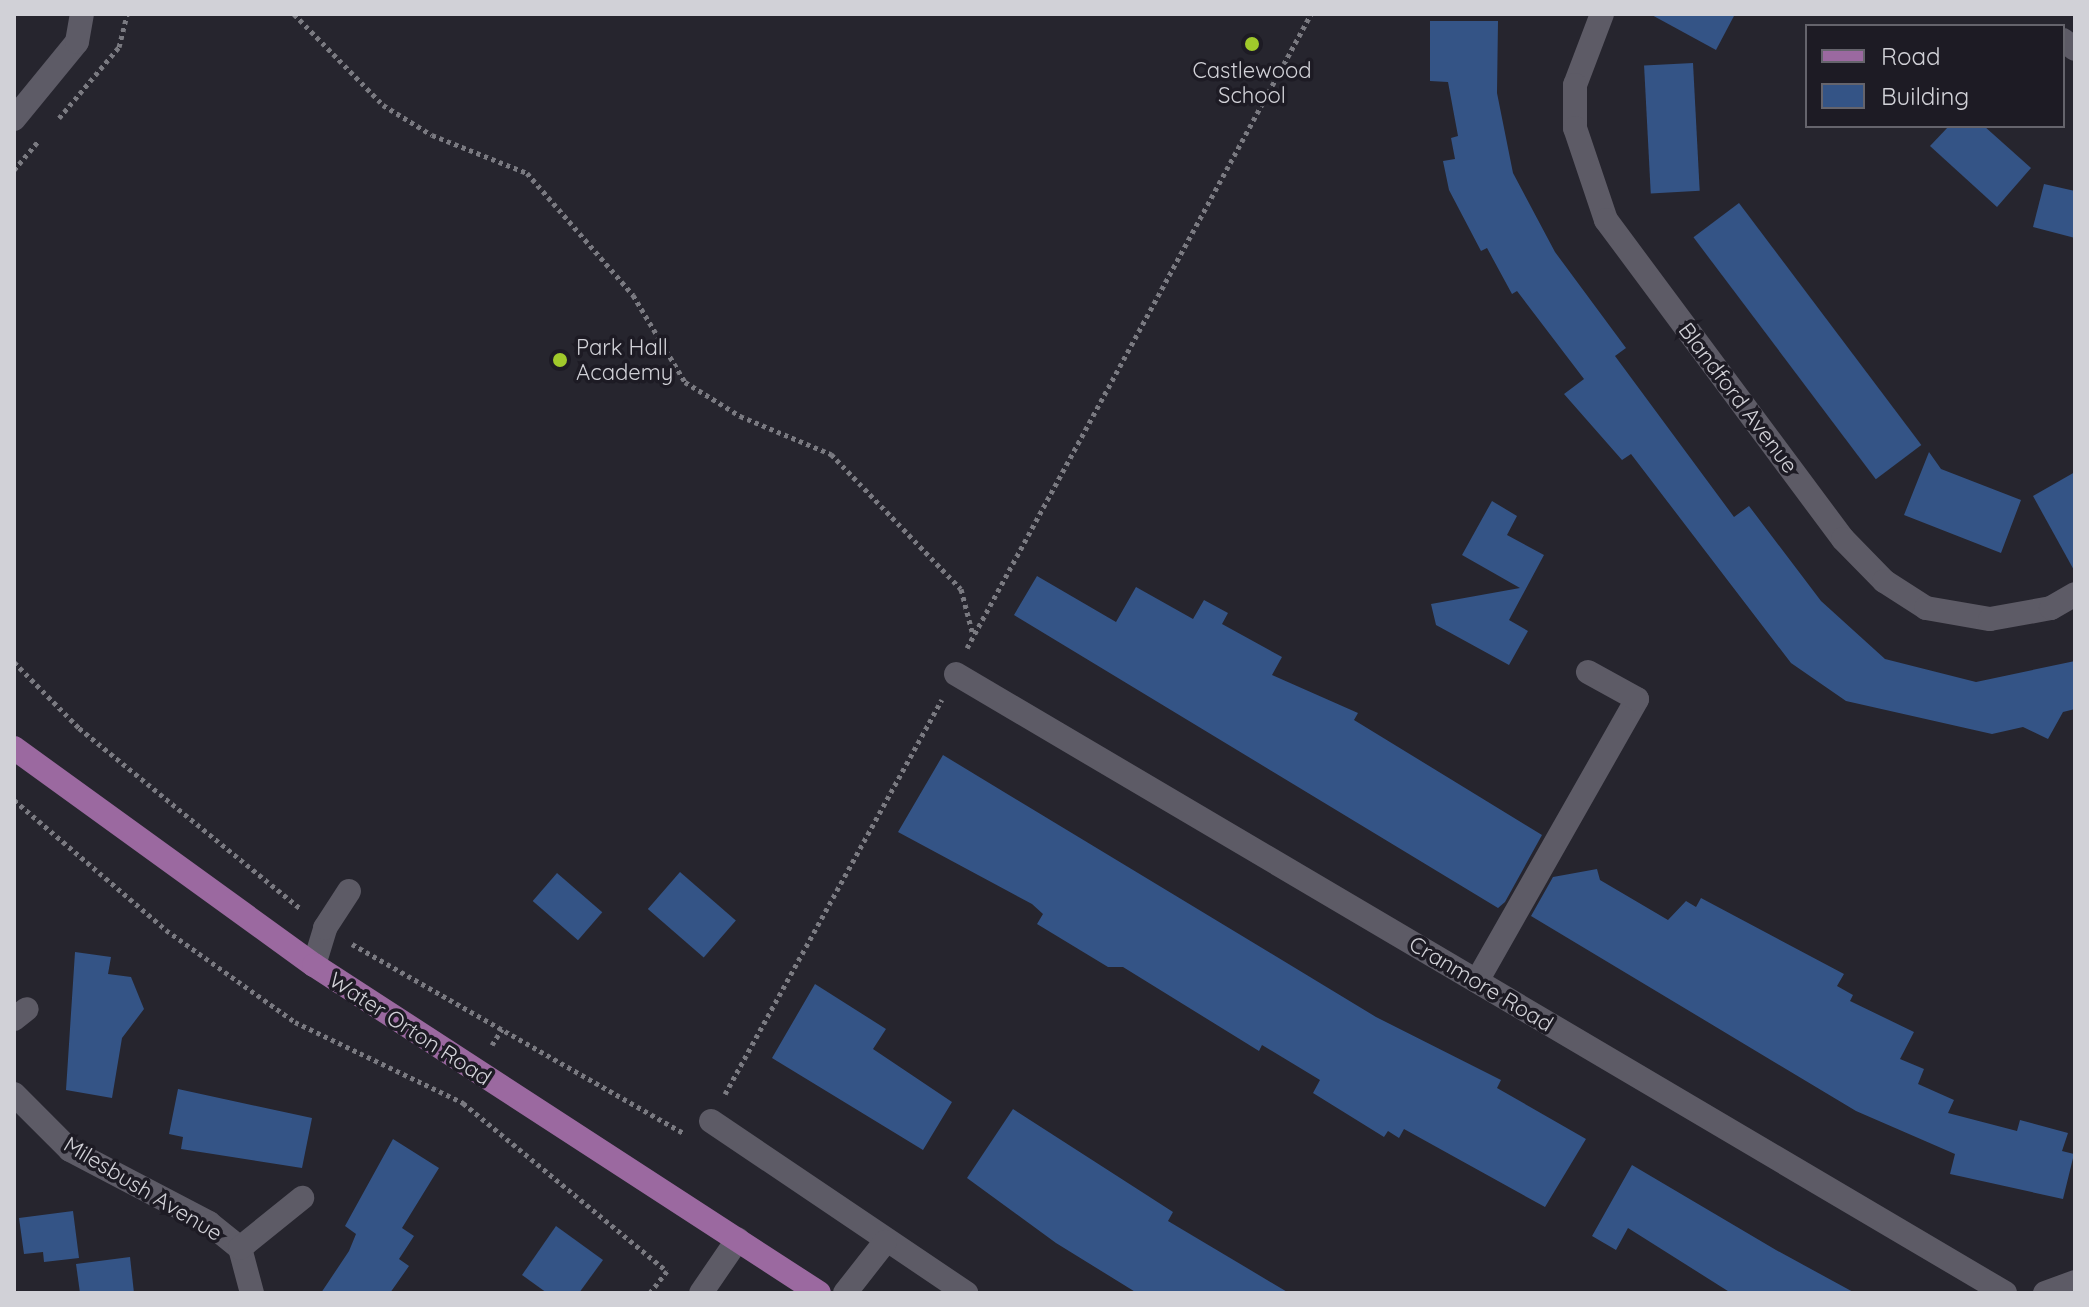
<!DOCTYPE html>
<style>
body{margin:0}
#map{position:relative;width:2089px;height:1307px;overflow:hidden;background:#26252e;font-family:Quicksand,sans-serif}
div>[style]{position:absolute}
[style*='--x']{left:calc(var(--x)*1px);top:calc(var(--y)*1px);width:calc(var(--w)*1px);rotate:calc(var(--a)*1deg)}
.building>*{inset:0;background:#345486;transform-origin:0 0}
.path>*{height:5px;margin-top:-2.5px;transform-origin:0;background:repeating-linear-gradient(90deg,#7a7a81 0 4px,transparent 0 8px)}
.minor>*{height:24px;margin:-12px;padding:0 12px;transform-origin:12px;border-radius:12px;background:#5d5b66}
.major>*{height:24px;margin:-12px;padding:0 12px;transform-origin:12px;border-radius:12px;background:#9b69a0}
.dots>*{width:22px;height:22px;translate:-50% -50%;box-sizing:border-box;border:4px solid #1d1b24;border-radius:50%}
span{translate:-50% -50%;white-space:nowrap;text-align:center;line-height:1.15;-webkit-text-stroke:7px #1d1b24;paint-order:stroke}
.poi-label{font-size:22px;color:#d1d1d7}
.left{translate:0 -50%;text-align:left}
.street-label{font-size:22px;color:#d1d1d7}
.frame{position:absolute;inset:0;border:16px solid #d1d1d7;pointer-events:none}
.legend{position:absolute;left:1805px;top:24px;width:260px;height:104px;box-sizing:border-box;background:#1d1b24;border:2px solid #65646c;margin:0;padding:10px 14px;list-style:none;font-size:24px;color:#d1d1d7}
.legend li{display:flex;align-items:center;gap:16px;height:40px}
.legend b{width:40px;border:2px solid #65646c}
</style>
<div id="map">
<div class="building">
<div style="clip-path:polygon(1650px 14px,1735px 14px,1716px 50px)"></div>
<div style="clip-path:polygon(1430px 21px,1498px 21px,1497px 93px,1513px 173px,1555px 252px,1626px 348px,1615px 356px,1734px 517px,1749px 506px,1821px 601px,1885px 659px,1976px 682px,2075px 661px,2075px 709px,2063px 712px,2048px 739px,2023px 727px,1992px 734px,1846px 701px,1791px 663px,1631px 454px,1622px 460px,1564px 394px,1584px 379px,1517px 291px,1512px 294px,1487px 248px,1481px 251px,1449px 190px,1443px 161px,1455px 159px,1451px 138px,1458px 136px,1448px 82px,1430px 81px)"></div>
<div style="left:1693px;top:63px;width:128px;height:49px;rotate:87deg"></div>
<div style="clip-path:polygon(1949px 126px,1984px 126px,2031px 168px,1997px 207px,1930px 146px)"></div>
<div style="clip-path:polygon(2044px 184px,2075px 191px,2075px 238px,2033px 227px)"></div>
<div style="left:1739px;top:203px;width:303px;height:57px;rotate:53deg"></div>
<div style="clip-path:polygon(1929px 452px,1941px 469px,2021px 500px,2001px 553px,1904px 515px)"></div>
<div style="clip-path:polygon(2075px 472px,2075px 572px,2033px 496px)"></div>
<div style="clip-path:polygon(1492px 501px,1517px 516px,1507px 535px,1544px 555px,1509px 620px,1528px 631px,1509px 665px,1436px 625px,1431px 604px,1520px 588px,1462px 555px)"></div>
<div style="clip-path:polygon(1037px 576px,1116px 622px,1136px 587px,1193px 619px,1204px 600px,1228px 613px,1222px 624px,1282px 657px,1272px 675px,1358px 713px,1354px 720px,1542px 835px,1505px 902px,1498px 908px,1014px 615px)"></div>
<div style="clip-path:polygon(943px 755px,1376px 1017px,1501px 1080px,1497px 1088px,1586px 1139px,1545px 1207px,1404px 1129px,1399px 1138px,1388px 1131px,1384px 1137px,1313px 1093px,1320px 1080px,1262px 1045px,1259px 1051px,1123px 967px,1108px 967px,1037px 924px,1043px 914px,1032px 904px,898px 832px)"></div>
<div style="clip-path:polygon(1597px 869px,1600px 880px,1668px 920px,1686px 901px,1696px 907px,1701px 898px,1844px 974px,1837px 986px,1853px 995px,1850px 1001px,1914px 1032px,1900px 1059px,1924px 1069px,1918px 1084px,1954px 1100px,1948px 1113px,2017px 1131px,2020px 1120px,2068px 1133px,2062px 1151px,2074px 1154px,2063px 1199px,1950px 1174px,1955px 1154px,1856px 1111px,1531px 916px,1553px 877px)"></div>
<div style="left:680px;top:872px;width:74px;height:49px;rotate:41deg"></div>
<div style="left:557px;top:873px;width:60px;height:37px;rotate:41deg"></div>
<div style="clip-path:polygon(75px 952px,111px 957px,108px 974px,131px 977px,144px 1009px,122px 1038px,112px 1098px,66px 1090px)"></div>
<div style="clip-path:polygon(815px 984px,886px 1029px,873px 1049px,952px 1102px,923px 1150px,772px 1058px)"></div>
<div style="clip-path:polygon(178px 1089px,312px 1118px,302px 1168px,181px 1149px,183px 1137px,169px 1134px)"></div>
<div style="clip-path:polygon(1013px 1109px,1173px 1212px,1168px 1221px,1289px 1293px,1137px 1293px,1056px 1243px,967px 1178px)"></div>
<div style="clip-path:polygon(393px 1139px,439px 1168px,402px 1228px,414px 1236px,399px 1259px,409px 1266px,390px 1293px,321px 1293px,349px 1251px,356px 1234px,345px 1226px)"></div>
<div style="clip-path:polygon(1632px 1165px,1776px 1250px,1855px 1293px,1731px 1293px,1628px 1228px,1616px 1250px,1592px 1236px)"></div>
<div style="clip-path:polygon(73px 1211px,79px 1258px,44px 1262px,43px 1252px,24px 1254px,19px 1218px)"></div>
<div style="clip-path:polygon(556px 1226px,603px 1260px,579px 1293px,547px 1293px,522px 1275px)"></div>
<div style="clip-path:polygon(130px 1257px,134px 1293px,80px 1293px,76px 1264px)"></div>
</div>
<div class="path">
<div style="--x:294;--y:14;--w:127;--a:45.6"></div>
<div style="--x:383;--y:105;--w:57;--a:31.5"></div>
<div style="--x:432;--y:135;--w:102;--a:21.8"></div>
<div style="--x:527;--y:173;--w:162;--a:49"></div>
<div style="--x:633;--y:295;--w:101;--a:59.1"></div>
<div style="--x:685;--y:382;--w:65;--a:31.7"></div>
<div style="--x:740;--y:416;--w:99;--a:22.7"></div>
<div style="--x:831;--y:454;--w:187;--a:46.1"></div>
<div style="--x:961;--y:589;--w:48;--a:75.4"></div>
<div style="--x:59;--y:118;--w:93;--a:-49.8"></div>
<div style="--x:119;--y:47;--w:34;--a:-76"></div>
<div style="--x:14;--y:170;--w:39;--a:-50"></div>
<div style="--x:967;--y:648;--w:721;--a:-61.52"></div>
<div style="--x:14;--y:662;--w:93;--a:45.4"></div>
<div style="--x:79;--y:728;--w:286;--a:39.2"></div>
<div style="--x:14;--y:800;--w:200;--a:40.5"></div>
<div style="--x:166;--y:930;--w:158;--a:35.5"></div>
<div style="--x:295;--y:1022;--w:187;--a:25.7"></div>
<div style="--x:463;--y:1103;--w:264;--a:39.5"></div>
<div style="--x:667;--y:1271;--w:28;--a:128"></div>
<div style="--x:352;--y:944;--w:382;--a:29.7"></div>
<div style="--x:492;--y:1045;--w:19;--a:-58"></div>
<div style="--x:725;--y:1094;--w:450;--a:-61.2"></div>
</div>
<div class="minor">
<div style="--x:1602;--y:14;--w:76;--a:110.8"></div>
<div style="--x:1575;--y:85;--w:43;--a:90"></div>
<div style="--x:1575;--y:128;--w:97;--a:71.4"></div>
<div style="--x:1606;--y:220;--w:397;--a:53.4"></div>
<div style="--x:1843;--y:539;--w:59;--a:45.7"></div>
<div style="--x:1884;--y:581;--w:50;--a:32.7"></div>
<div style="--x:1926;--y:608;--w:65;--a:9.8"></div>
<div style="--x:1990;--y:619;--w:62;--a:-10.2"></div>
<div style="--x:2051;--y:608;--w:28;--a:-30"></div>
<div style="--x:2063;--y:40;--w:15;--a:37"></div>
<div style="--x:14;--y:119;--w:99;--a:-50.7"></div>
<div style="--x:77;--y:42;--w:28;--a:-80"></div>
<div style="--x:956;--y:674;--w:1218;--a:30.54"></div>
<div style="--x:314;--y:965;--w:39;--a:-73"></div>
<div style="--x:325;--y:928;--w:44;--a:-57"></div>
<div style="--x:1477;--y:981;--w:324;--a:-60.4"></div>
<div style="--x:1637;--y:699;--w:56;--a:-151.1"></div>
<div style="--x:14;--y:1019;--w:16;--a:-38"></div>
<div style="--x:14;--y:1094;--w:79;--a:45"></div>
<div style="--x:70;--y:1150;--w:157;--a:27.7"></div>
<div style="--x:209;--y:1223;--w:40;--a:39"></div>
<div style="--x:240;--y:1248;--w:47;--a:75.1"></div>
<div style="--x:711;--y:1121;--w:308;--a:34"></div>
<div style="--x:240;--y:1248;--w:80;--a:-38.9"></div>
<div style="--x:701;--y:1293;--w:65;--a:-55.6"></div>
<div style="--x:845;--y:1293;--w:65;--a:-51.9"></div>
<div style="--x:2045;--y:1293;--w:32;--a:-20"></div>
</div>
<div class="major">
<div style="--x:14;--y:748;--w:370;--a:35.9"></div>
<div style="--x:314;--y:965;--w:602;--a:33"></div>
</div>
<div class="dots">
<div style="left:1252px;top:44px;background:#a0c92b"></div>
<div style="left:560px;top:360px;background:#a0c92b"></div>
</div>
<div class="poi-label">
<span style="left:1252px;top:83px">Castlewood<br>School</span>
<span class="left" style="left:576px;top:360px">Park Hall<br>Academy</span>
</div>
<div class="street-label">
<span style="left:1738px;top:398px;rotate:53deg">Blandford Avenue</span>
<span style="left:1481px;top:984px;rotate:31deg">Cranmore Road</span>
<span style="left:410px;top:1029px;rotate:33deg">Water Orton Road</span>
<span style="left:143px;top:1189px;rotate:31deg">Milesbush Avenue</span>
</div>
<div class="frame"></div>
<ul class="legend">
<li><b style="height:10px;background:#9b69a0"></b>Road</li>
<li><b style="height:22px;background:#345486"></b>Building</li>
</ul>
</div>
